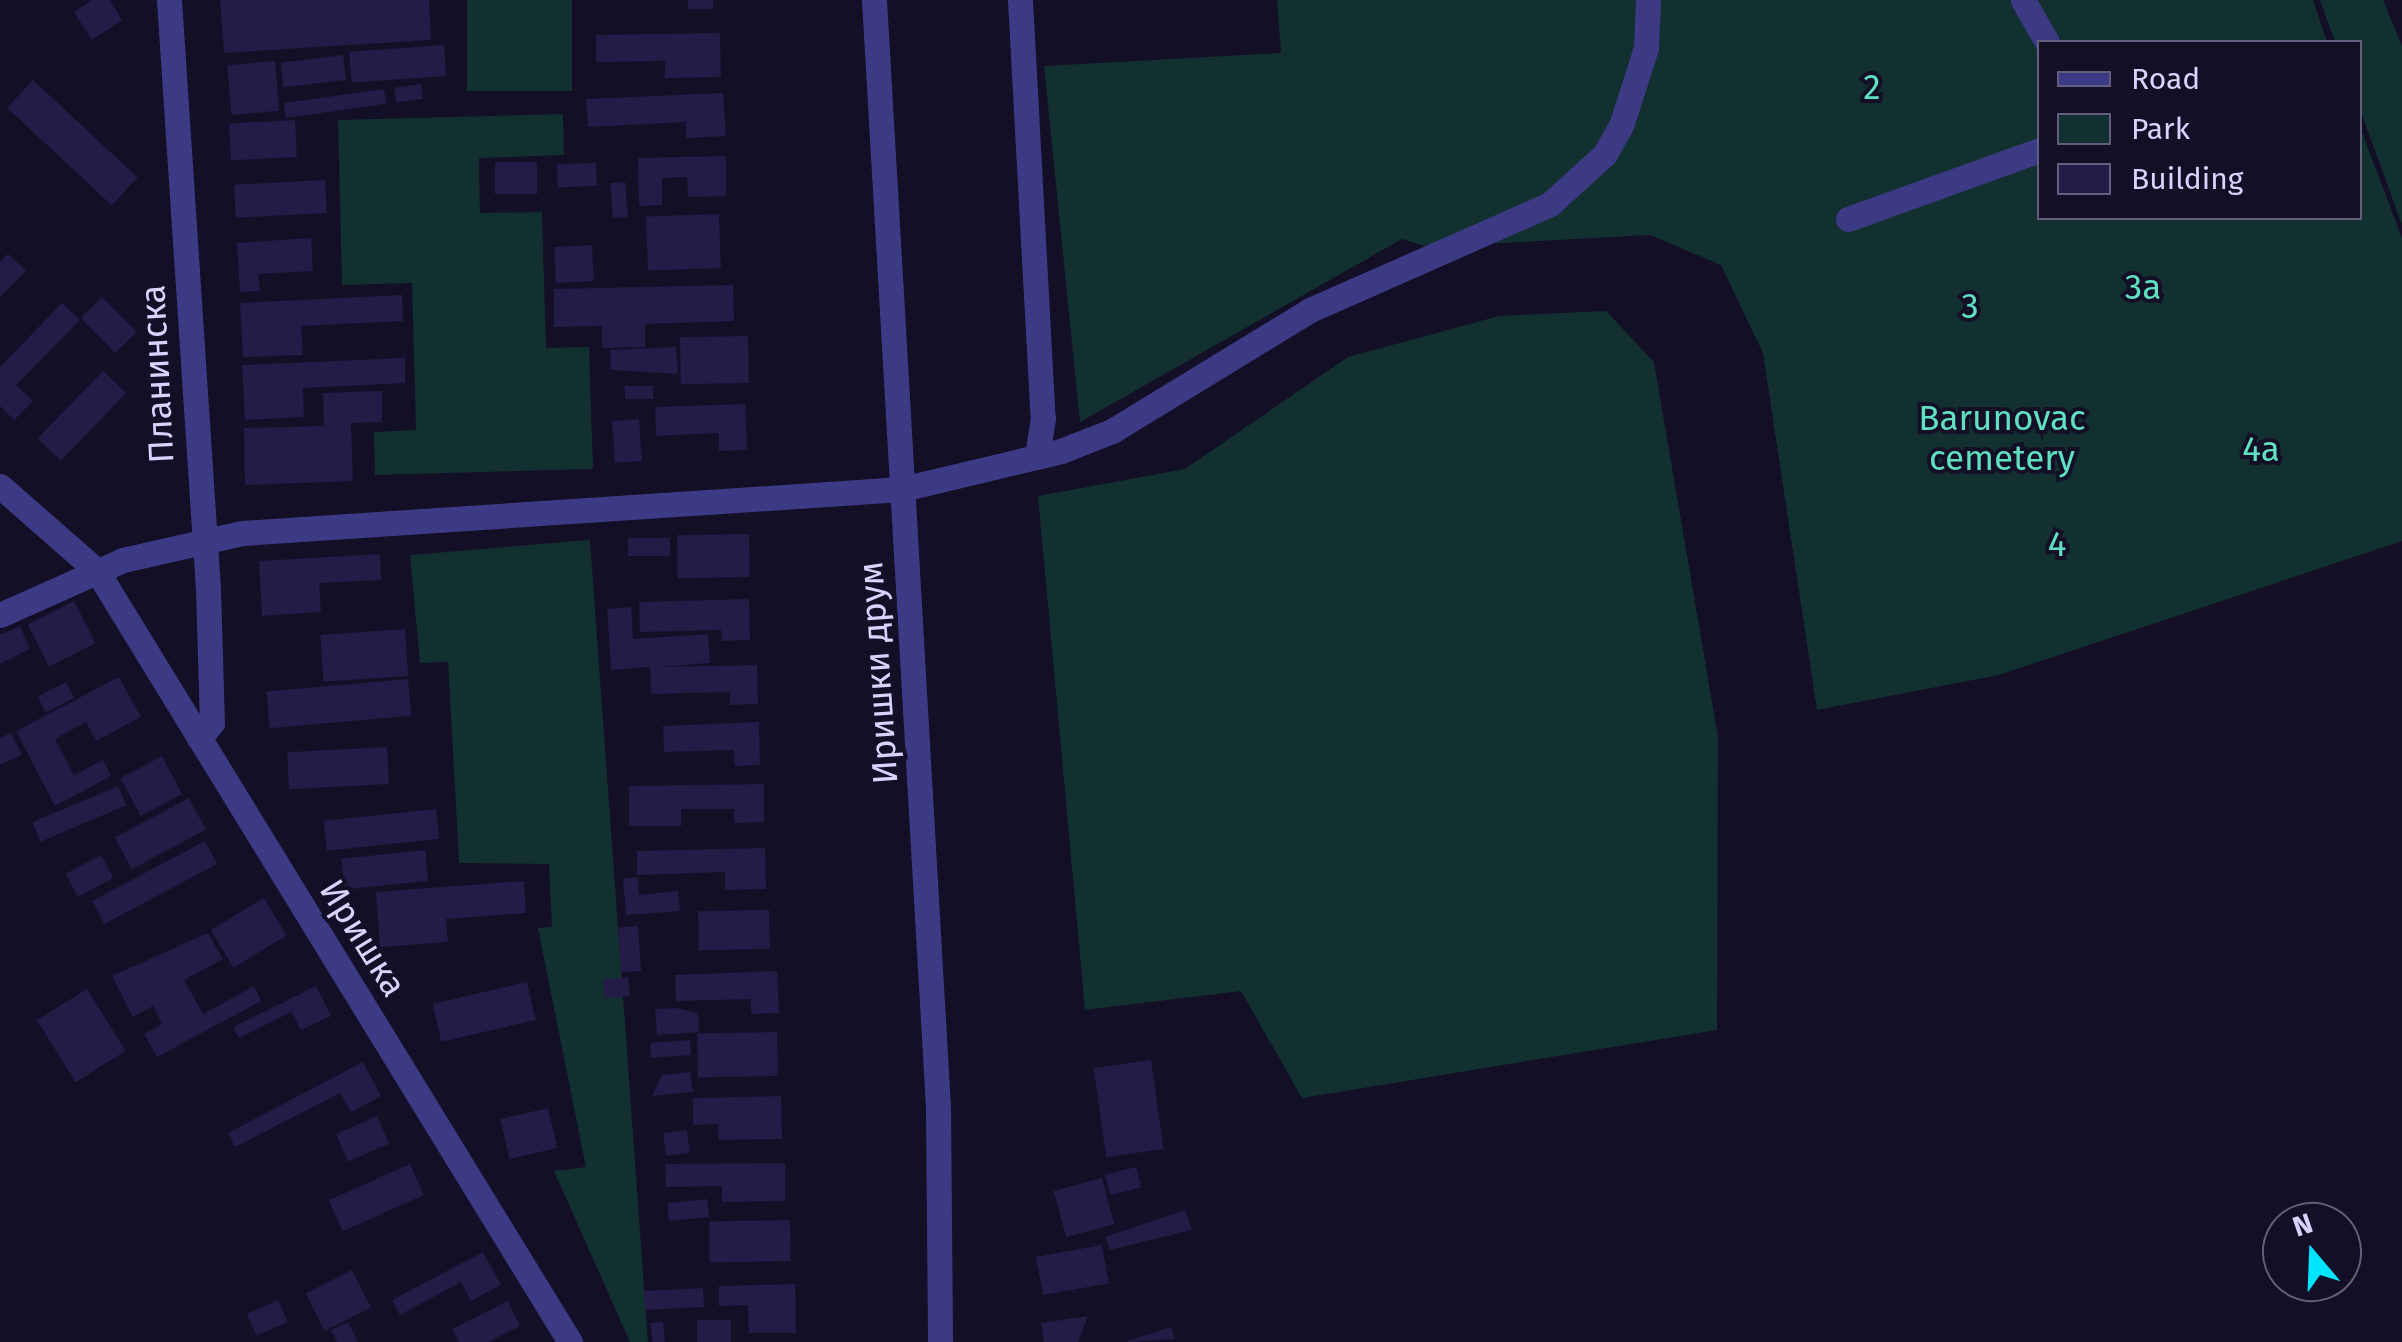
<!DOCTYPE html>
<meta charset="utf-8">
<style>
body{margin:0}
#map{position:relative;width:2402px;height:1342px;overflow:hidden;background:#130f26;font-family:"Fira Sans",sans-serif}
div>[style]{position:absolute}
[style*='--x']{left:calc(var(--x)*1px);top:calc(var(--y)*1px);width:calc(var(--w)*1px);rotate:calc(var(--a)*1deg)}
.green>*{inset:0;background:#12302f;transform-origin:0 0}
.building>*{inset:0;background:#241b47;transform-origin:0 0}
.minor>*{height:25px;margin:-12.5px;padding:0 12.5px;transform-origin:12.5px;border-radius:12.5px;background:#3d3a85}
span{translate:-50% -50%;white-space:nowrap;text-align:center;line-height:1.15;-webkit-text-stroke:8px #130f26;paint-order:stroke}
.park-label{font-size:35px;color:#5fe0c0}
.street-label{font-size:35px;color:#d9d4ff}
.legend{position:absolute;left:2037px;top:40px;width:325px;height:180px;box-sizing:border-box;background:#130f26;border:2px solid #625e7d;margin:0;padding:12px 18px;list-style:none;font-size:30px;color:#d9d4ff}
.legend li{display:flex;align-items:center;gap:20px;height:50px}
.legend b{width:50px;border:2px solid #625e7d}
.north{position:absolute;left:2262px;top:1202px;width:100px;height:100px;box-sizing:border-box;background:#130f26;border:2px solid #625e7d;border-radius:50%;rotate:341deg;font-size:28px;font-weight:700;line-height:40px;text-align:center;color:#d9d4ff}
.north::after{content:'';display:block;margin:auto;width:35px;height:45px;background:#00e5ff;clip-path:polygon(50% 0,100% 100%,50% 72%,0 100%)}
</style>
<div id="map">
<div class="green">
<div style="left:467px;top:0;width:105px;height:91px"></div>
<div style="clip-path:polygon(1277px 0,2313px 0,2327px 42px,2040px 42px,2040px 218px,2360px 218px,2360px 127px,2402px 238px,2402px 541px,1999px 675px,1817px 710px,1763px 353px,1721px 265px,1650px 235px,1428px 247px,1402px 239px,1080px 422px,1044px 66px,1281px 53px)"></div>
<div style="clip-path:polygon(2320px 0,2383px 0,2402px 46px,2402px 225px,2360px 109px,2360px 42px,2335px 42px)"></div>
<div style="clip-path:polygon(563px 114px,564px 155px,479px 158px,480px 213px,542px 212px,546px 348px,589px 347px,593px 469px,375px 475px,374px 432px,416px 430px,412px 283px,342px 285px,338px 120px)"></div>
<div style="clip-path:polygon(1606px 311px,1654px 362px,1718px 737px,1717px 1030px,1302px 1098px,1241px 991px,1085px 1010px,1038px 496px,1185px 469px,1348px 357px,1499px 316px)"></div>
<div style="clip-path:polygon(590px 540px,648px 1342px,630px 1342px,554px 1171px,586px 1167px,538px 928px,552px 927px,549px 864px,459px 863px,448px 662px,420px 663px,410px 555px)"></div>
</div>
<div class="building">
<div style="clip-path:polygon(92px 0,110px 0,122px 20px,92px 40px,74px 12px)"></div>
<div style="clip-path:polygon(220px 0,429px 0,431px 40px,224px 53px)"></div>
<div style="left:688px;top:0;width:25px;height:9px"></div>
<div style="clip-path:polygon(720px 33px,721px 77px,665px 78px,665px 61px,596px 62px,596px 35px)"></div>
<div style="left:444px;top:45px;width:31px;height:95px;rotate:86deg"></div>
<div style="left:343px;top:55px;width:25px;height:63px;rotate:83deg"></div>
<div style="left:275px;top:61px;width:50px;height:48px;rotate:85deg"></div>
<div style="left:33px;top:80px;width:143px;height:38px;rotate:43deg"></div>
<div style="left:421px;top:84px;width:15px;height:27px;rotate:82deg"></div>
<div style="left:384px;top:89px;width:15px;height:101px;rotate:82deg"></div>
<div style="clip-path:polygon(723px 93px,726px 136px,686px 138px,686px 122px,588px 127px,586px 99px)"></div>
<div style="left:295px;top:120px;width:37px;height:66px;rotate:87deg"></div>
<div style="clip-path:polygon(726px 156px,726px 196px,688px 197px,687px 177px,662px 178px,662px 205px,639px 206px,638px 158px)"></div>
<div style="left:537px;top:162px;width:32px;height:42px;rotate:90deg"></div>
<div style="left:596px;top:163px;width:23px;height:39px;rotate:88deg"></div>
<div style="left:325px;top:180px;width:33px;height:91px;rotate:87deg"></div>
<div style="left:625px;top:182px;width:35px;height:15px;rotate:85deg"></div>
<div style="left:719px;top:214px;width:54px;height:73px;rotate:88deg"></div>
<div style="clip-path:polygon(311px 238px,313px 271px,258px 274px,260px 291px,240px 292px,237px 243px)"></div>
<div style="left:592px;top:245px;width:36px;height:38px;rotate:87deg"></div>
<div style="clip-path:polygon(8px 254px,26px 271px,0 297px,0 262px)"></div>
<div style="clip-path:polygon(733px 285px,734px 321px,645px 324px,645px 347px,602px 348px,602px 326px,554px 327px,554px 289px)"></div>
<div style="clip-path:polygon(402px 295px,403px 321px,301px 326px,303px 355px,243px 357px,240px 303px)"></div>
<div style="left:102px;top:297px;width:49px;height:30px;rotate:45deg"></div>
<div style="clip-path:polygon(62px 303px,80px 320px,16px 385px,33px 401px,14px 420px,0 406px,0 367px)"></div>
<div style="left:748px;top:336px;width:47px;height:68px;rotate:89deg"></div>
<div style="clip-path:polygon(676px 347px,678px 374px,611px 370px,610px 350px)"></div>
<div style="clip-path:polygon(405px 358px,405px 383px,303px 388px,304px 417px,245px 420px,242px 365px)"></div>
<div style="left:103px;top:371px;width:32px;height:94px;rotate:44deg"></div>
<div style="left:653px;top:386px;width:13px;height:28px;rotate:90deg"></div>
<div style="clip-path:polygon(382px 391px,382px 422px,351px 423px,353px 481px,245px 485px,244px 428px,324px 426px,323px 393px)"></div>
<div style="clip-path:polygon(745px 404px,747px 450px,719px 451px,719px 433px,656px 436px,655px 407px)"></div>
<div style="left:639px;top:419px;width:42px;height:27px;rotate:86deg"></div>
<div style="left:749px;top:534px;width:43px;height:72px;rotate:89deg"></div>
<div style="left:670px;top:538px;width:18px;height:42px;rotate:90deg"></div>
<div style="clip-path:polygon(380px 554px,381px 580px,319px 583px,321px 612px,262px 616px,259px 561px)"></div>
<div style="clip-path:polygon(749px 599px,750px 640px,722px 641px,721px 630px,640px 632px,639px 602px)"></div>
<div style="left:74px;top:601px;width:47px;height:52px;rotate:63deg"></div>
<div style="clip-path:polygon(631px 607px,633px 639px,708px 634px,710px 663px,657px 667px,757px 665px,758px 704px,730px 705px,730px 692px,651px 694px,650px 667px,611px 670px,607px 609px)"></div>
<div style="clip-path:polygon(20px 626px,30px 649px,0 664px,0 635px)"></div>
<div style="left:405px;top:629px;width:47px;height:85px;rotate:86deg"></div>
<div style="clip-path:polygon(119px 677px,141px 717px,96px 741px,86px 722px,55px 739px,74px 775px,103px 760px,111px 776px,55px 806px,16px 731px)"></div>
<div style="left:408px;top:679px;width:37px;height:142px;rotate:85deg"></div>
<div style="left:66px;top:682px;width:18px;height:32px;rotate:63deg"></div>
<div style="clip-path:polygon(759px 722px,760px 765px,735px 766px,734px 750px,664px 752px,663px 726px)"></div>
<div style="clip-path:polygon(11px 733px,22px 755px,0 765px,0 738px)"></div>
<div style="left:387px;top:747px;width:37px;height:100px;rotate:87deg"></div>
<div style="left:162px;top:756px;width:43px;height:47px;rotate:62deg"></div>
<div style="clip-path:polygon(764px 784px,764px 822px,734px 823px,734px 809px,681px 809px,681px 826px,629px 826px,629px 786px)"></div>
<div style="left:118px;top:786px;width:21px;height:93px;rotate:67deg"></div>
<div style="left:189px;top:798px;width:36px;height:84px;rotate:62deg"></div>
<div style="left:436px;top:809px;width:30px;height:113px;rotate:84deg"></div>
<div style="left:205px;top:841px;width:26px;height:128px;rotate:62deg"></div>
<div style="clip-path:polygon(765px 848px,766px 889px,725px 890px,725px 872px,637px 875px,637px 851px)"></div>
<div style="left:425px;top:850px;width:31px;height:84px;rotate:84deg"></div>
<div style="left:101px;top:855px;width:26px;height:40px;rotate:62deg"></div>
<div style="clip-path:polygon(638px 877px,639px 895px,678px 891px,680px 911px,626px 915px,623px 879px)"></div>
<div style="clip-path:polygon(524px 881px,526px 913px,446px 919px,448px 942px,380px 947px,376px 892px)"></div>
<div style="left:264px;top:898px;width:44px;height:62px;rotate:59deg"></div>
<div style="left:769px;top:910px;width:39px;height:71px;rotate:89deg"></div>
<div style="left:638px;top:926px;width:45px;height:20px;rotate:86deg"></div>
<div style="clip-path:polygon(208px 933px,223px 959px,184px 980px,203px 1014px,254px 986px,261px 1001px,157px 1057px,144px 1034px,162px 1024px,153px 1006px,133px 1017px,112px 976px)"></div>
<div style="clip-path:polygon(777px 971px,779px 1013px,751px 1014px,751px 999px,676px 1001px,675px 975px)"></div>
<div style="left:628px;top:977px;width:19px;height:25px;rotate:84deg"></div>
<div style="left:527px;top:982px;width:39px;height:97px;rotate:77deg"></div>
<div style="clip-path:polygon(316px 986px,331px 1016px,301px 1030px,291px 1012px,239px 1038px,233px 1027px)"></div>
<div style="left:87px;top:989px;width:73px;height:59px;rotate:58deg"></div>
<div style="clip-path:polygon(676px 1008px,698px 1013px,699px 1032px,657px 1035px,655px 1009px)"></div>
<div style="left:777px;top:1032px;width:44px;height:80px;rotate:89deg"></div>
<div style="left:690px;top:1040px;width:15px;height:40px;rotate:86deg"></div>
<div style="left:1151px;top:1060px;width:90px;height:58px;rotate:82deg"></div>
<div style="clip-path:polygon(363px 1062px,381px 1096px,351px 1112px,340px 1093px,235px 1147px,228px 1133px)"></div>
<div style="clip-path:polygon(690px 1072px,693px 1092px,652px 1096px,662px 1075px)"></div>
<div style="clip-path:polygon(781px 1096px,782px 1139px,719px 1140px,718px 1124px,693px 1125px,693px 1098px)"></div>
<div style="left:548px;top:1108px;width:41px;height:49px;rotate:77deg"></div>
<div style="left:377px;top:1116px;width:30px;height:45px;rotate:66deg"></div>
<div style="left:687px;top:1130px;width:23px;height:24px;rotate:83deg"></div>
<div style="clip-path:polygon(785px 1163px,785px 1201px,722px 1202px,722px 1186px,666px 1187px,665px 1164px)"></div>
<div style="left:410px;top:1164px;width:34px;height:89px;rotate:66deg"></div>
<div style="left:1136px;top:1167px;width:21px;height:32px;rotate:76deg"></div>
<div style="left:1102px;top:1178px;width:48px;height:50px;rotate:75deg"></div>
<div style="left:707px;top:1199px;width:18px;height:40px;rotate:84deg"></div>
<div style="clip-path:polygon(1185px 1210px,1192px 1230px,1110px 1250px,1105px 1237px)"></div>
<div style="left:790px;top:1220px;width:41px;height:81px;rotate:89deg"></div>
<div style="left:1102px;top:1245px;width:39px;height:67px;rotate:80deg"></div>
<div style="clip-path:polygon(483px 1252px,501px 1285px,471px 1301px,461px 1282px,400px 1315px,392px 1300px)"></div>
<div style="left:352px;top:1270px;width:42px;height:52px;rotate:63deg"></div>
<div style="clip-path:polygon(795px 1284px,796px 1333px,749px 1333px,748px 1305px,719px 1306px,719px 1286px)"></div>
<div style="left:703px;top:1288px;width:19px;height:59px;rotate:87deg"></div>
<div style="left:278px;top:1300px;width:24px;height:34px;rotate:66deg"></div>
<div style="clip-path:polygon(508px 1301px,520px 1326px,488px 1342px,459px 1342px,452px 1329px)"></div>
<div style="clip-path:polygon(1088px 1316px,1078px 1342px,1044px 1342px,1041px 1323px)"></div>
<div style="left:697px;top:1320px;width:34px;height:22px"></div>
<div style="clip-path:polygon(348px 1322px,358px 1342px,337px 1342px,331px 1330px)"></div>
<div style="clip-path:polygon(663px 1322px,665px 1342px,653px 1342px,650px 1323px)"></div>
<div style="clip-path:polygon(1171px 1327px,1175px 1339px,1128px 1342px,1128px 1341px)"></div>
</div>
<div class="minor">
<div style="--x:169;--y:0;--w:590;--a:86.21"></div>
<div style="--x:208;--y:589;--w:134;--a:88.3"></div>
<div style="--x:212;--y:723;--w:20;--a:131"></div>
<div style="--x:874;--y:0;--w:1109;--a:86.69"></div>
<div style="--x:938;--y:1107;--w:235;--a:89.5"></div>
<div style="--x:1020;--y:0;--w:419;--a:86.9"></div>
<div style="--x:1043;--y:418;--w:38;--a:99"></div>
<div style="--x:2023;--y:0;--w:48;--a:60.3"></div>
<div style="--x:1848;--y:219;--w:204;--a:-19.8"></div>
<div style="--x:0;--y:486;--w:129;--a:41.2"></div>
<div style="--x:97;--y:571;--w:905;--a:58.47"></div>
<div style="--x:0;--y:615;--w:135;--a:-24.1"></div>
<div style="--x:123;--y:560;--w:122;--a:-12.8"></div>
<div style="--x:242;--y:533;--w:661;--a:-3.81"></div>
<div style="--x:902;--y:489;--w:163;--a:-13.4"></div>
<div style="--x:1061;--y:451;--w:55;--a:-21.4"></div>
<div style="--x:1112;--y:431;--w:232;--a:-31.4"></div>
<div style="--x:1310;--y:310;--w:262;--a:-23.8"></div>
<div style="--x:1550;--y:204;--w:74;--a:-42.3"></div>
<div style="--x:1605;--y:154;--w:35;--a:-61"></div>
<div style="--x:1622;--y:123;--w:79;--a:-72.3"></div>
<div style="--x:1646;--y:48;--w:48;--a:-87.6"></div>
</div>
<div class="park-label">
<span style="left:1872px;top:87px">2</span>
<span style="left:2143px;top:287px">3a</span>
<span style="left:1970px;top:306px">3</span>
<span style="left:2002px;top:438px">Barunovac<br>cemetery</span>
<span style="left:2261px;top:449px">4a</span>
<span style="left:2057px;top:544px">4</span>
</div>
<div class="street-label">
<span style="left:157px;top:374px;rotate:-93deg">Планинска</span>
<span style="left:878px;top:673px;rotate:-94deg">Иришки друм</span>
<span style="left:363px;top:938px;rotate:58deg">Иришка</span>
</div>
<ul class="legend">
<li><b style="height:12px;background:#3d3a85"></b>Road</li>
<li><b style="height:28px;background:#12302f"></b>Park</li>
<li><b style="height:28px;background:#241b47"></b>Building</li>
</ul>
<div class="north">N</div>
</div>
